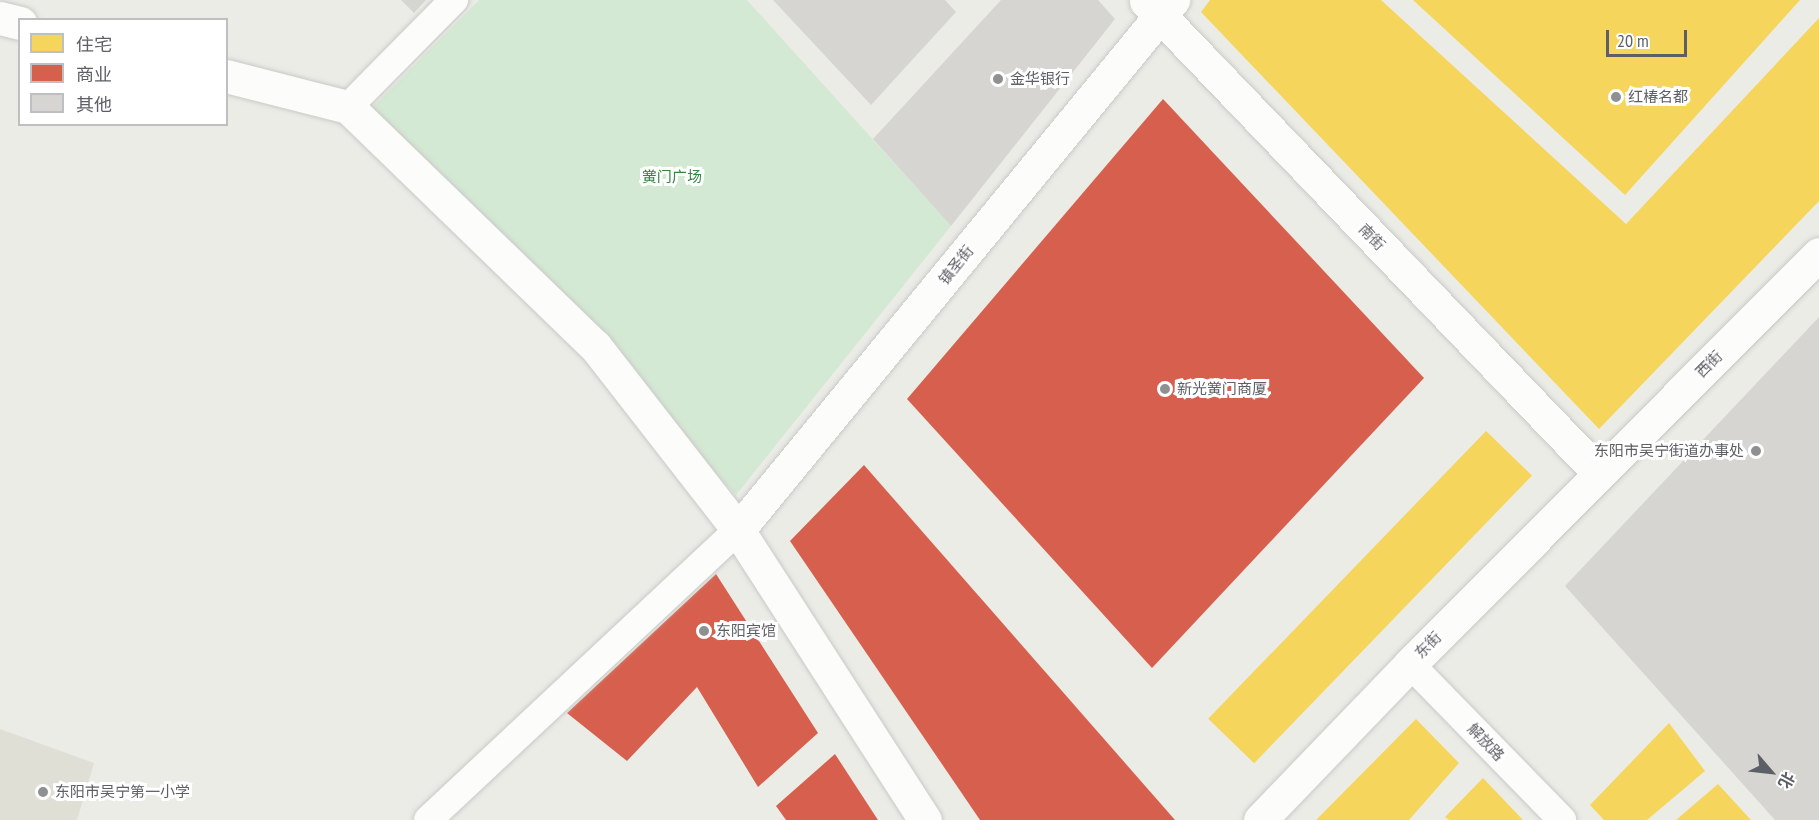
<!DOCTYPE html>
<meta charset="utf-8">
<style>
body{margin:0}
#map{position:relative;width:1819px;height:820px;overflow:hidden;background:#ecece7;font-family:"PT Sans Narrow","Noto Sans SC",sans-serif}
div>[style]{position:absolute}
[style*='--x']{left:calc(var(--x)*1px);top:calc(var(--y)*1px);width:calc(var(--w)*1px);rotate:calc(var(--a)*1deg)}
.education>*{inset:0;background:#e0dfd6}
.green>*{inset:0;background:#d4e9d4}
.homes>*{inset:0;background:#f6d55c;transform-origin:0 0}
.shops>*{inset:0;background:#d6604d}
.building>*{inset:0;background:#d6d5d2}
.roads{filter:drop-shadow(0 0 2px #c9cac9) drop-shadow(0 0 2px #c9cac9)}
.minor>*{height:28px;margin:-14px;padding:0 14px;transform-origin:14px;border-radius:14px;background:#fcfcfb}
.tertiary>*{height:33px;margin:-16.5px;padding:0 16.5px;transform-origin:16.5px;border-radius:16.5px;background:#fcfcfb}
.dots>*{width:16px;height:16px;translate:-50% -50%;box-sizing:border-box;border:3px solid #fff;border-radius:50%}
span{translate:-50% -50%;white-space:nowrap;text-align:center;line-height:1.15;-webkit-text-stroke:6px #fff;paint-order:stroke}
.poi-label{font-size:15px;color:#5c5f65}
.left{translate:0 -50%;text-align:left}
.right{translate:-100% -50%;text-align:right}
.park-label{font-size:15px;color:#328640}
.street-label{font-size:15px;color:#5c5f65}
.legend{position:absolute;left:18px;top:18px;width:210px;height:108px;box-sizing:border-box;background:#fff;border:2px solid #bebfc1;margin:0;padding:8px 10px;list-style:none;font-size:18px;color:#5c5f65}
.legend li{display:flex;align-items:center;gap:12px;height:30px}
.legend b{width:30px;border:2px solid #bebfc1}
.north{position:absolute;left:1741px;top:742px;width:60px;height:60px;-webkit-text-stroke:4px #fff;paint-order:stroke;rotate:118deg;font-size:16px;font-weight:700;line-height:24px;text-align:center;color:#5c5f65}
.north::after{content:'';display:block;margin:auto;width:21px;height:27px;background:#5c5f65;clip-path:polygon(50% 0,100% 100%,50% 72%,0 100%)}
.scale{position:absolute;left:1606px;top:30px;width:81px;height:27px;box-sizing:border-box;border:3px solid #5c5f65;border-top:0;padding-left:8px;font-size:18px;line-height:21px;white-space:nowrap;color:#5c5f65;-webkit-text-stroke:4px #fff;paint-order:stroke}
</style>
<div id="map">
<div class="education">
<div style="clip-path:polygon(0 729px,94px 763px,77px 820px,0 820px)"></div>
</div>
<div class="green">
<div style="clip-path:polygon(479px 0,747px 0,951px 226px,736px 495px,595px 346px,361px 119px)"></div>
</div>
<div class="homes">
<div style="clip-path:polygon(1210px 0,1381px 0,1626px 224px,1819px 18px,1819px 201px,1599px 429px,1201px 12px)"></div>
<div style="clip-path:polygon(1413px 0,1800px 0,1625px 195px)"></div>
<div style="left:1486px;top:431px;width:64px;height:400px;rotate:44deg"></div>
<div style="clip-path:polygon(1416px 719px,1459px 763px,1409px 820px,1316px 820px)"></div>
<div style="clip-path:polygon(1669px 723px,1705px 771px,1647px 820px,1604px 820px,1590px 805px)"></div>
<div style="clip-path:polygon(1483px 778px,1523px 820px,1449px 820px,1445px 817px)"></div>
<div style="clip-path:polygon(1718px 784px,1751px 820px,1676px 820px)"></div>
</div>
<div class="shops">
<div style="clip-path:polygon(1163px 99px,1424px 378px,1152px 668px,907px 399px)"></div>
<div style="clip-path:polygon(864px 465px,1175px 820px,980px 820px,790px 541px)"></div>
<div style="clip-path:polygon(716px 574px,818px 733px,758px 787px,697px 687px,627px 761px,567px 713px)"></div>
<div style="clip-path:polygon(835px 754px,878px 820px,786px 820px,776px 806px)"></div>
</div>
<div class="building">
<div style="clip-path:polygon(401px 0,426px 0,414px 13px)"></div>
<div style="clip-path:polygon(773px 0,945px 0,956px 12px,871px 105px)"></div>
<div style="clip-path:polygon(1001px 0,1098px 0,1115px 19px,951px 226px,873px 139px)"></div>
<div style="clip-path:polygon(1819px 317px,1819px 820px,1775px 820px,1565px 586px)"></div>
</div>
<div class="roads">
<div class="minor">
<div style="--x:348;--y:107;--w:151;--a:-45.3"></div>
<div style="--x:1410;--y:664;--w:218;--a:45.7"></div>
<div style="--x:428;--y:820;--w:424;--a:-43.1"></div>
</div>
<div class="tertiary">
<div style="--x:1146;--y:1;--w:654;--a:46.18"></div>
<div style="--x:0;--y:18;--w:21;--a:14"></div>
<div style="--x:226;--y:76;--w:126;--a:14.3"></div>
<div style="--x:348;--y:107;--w:344;--a:44.1"></div>
<div style="--x:595;--y:346;--w:233;--a:52.1"></div>
<div style="--x:738;--y:530;--w:345;--a:57.2"></div>
<div style="--x:738;--y:530;--w:686;--a:-50.62"></div>
<div style="--x:1260;--y:820;--w:216;--a:-46.1"></div>
<div style="--x:1410;--y:664;--w:579;--a:-45.07"></div>
</div>
</div>
<div class="dots">
<div style="left:998px;top:79px;background:#8e9092"></div>
<div style="left:1616px;top:97px;background:#8e9092"></div>
<div style="left:1165px;top:389px;background:#8e9092"></div>
<div style="left:1756px;top:451px;background:#8e9092"></div>
<div style="left:704px;top:631px;background:#8e9092"></div>
<div style="left:43px;top:792px;background:#8e9092"></div>
</div>
<div class="poi-label">
<span class="left" style="left:1010px;top:79px">金华银行</span>
<span class="left" style="left:1628px;top:97px">红椿名都</span>
<span class="left" style="left:1177px;top:389px">新光黉门商厦</span>
<span class="right" style="left:1744px;top:451px">东阳市吴宁街道办事处</span>
<span class="left" style="left:716px;top:631px">东阳宾馆</span>
<span class="left" style="left:55px;top:792px">东阳市吴宁第一小学</span>
</div>
<div class="park-label">
<span style="left:672px;top:177px">黉门广场</span>
</div>
<div class="street-label">
<span style="left:1372px;top:237px;rotate:46deg">南街</span>
<span style="left:956px;top:265px;rotate:-51deg">镇圣街</span>
<span style="left:1709px;top:364px;rotate:-45deg">西街</span>
<span style="left:1428px;top:645px;rotate:-45deg">东街</span>
<span style="left:1486px;top:742px;rotate:46deg">解放路</span>
</div>
<ul class="legend">
<li><b style="height:16px;background:#f6d55c"></b>住宅</li>
<li><b style="height:16px;background:#d6604d"></b>商业</li>
<li><b style="height:16px;background:#d6d5d2"></b>其他</li>
</ul>
<div class="north">北</div>
<div class="scale">20 m</div>
</div>
